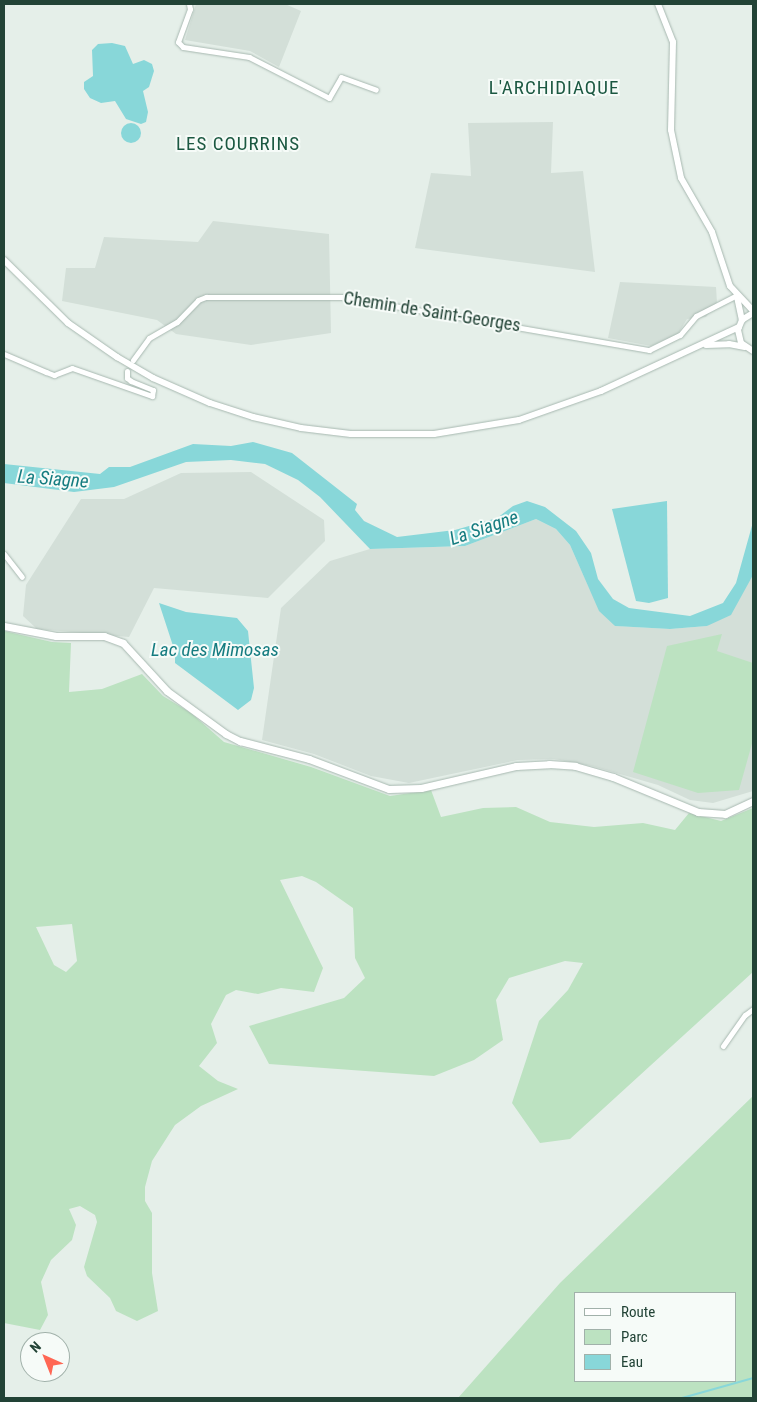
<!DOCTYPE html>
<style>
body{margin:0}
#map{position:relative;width:757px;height:1402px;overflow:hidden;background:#e5efe9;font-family:"Roboto Condensed",sans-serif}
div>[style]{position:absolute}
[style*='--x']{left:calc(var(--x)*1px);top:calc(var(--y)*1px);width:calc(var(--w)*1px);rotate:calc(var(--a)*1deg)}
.built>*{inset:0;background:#d3dfd8}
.green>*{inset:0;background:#bce2c1}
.water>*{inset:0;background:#88d7d9}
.round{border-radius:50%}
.stream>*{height:2px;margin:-1px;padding:0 1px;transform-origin:1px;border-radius:1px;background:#88d7d9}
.roads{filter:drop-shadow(0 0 1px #a7b8b0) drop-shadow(0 0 1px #a7b8b0)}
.minor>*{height:5px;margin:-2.5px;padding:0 2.5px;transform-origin:2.5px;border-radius:2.5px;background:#fff}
.tertiary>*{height:6px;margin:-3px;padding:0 3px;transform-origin:3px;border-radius:3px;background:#fff}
.secondary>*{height:7px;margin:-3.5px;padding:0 3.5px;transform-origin:3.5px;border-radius:3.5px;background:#fff}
span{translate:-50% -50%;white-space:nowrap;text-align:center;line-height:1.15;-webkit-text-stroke:4px #f6fbf8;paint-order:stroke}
.street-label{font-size:18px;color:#224336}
.neighbourhood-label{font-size:19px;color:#1b5841;letter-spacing:1px}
.water-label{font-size:19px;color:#157c80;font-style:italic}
.frame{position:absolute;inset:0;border:5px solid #224336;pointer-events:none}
.legend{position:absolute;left:574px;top:1292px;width:162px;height:90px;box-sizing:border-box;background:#f6fbf8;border:1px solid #a1b1aa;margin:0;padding:6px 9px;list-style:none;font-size:15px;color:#224336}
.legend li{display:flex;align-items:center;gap:10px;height:25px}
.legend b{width:25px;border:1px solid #a1b1aa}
.north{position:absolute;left:20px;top:1332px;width:50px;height:50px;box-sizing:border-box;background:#f6fbf8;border:1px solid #a1b1aa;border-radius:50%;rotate:316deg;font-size:14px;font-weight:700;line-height:20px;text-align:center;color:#224336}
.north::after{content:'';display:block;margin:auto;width:18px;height:22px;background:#ff6754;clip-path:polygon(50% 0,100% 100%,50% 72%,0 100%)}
</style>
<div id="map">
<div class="built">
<div style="clip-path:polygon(196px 4px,285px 4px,301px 11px,279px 67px,250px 51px,185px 40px)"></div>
<div style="clip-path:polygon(553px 122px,551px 173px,583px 171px,595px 272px,415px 248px,431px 173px,471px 176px,468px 123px)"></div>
<div style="clip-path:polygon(213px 221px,329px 234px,331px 333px,251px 345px,176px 334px,157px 320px,62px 301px,66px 268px,95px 268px,104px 237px,198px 242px)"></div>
<div style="clip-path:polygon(620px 282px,716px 287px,717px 303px,706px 317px,687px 319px,678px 334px,651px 346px,608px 338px)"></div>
<div style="clip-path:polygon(251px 472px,324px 520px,325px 541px,268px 598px,154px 588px,129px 637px,37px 629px,23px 616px,26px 585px,81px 499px,124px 499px,181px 473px)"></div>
<div style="clip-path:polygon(536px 519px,556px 529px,570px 545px,590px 590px,615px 626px,670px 629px,707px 626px,753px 572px,753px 791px,713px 803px,690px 800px,658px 785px,592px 766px,554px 759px,518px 760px,409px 783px,371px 776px,314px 754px,262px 740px,281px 608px,330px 561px,370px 549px,465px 546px)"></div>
</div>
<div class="green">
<div style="clip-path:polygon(evenodd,4px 631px,52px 642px,71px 643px,69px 692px,102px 689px,142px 674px,163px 696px,191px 713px,224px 742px,311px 767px,390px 796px,431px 790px,441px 817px,483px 808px,516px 807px,550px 822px,594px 827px,643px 823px,675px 830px,689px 813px,721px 821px,753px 808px,753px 972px,570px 1139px,540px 1143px,512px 1103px,539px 1021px,568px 990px,583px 963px,565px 961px,509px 978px,496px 1000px,503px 1040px,474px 1060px,434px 1076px,269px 1064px,249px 1026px,344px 998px,365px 978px,355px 958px,353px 908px,316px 882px,302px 876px,280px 880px,323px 968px,314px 992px,281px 988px,258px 994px,236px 990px,226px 995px,211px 1024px,217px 1043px,199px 1066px,218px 1081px,238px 1089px,201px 1106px,175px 1125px,152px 1161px,145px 1187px,145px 1201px,152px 1213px,152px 1273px,158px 1311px,137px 1321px,116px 1311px,110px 1298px,87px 1276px,84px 1267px,97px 1222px,95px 1215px,80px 1206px,69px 1209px,76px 1225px,72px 1240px,51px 1260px,41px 1282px,48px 1315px,40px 1330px,4px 1323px,4px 631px,72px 924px,77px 961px,66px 972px,54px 965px,36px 927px,72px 924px)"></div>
<div style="clip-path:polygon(722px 634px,717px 651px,753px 663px,753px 740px,739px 790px,698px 793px,633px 772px,667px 646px)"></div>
<div style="clip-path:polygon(evenodd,753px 1096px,753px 1398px,458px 1398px,560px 1283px,753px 1096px,576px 1293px,736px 1293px,736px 1381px,576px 1381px,576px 1293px)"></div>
</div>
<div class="water">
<div style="clip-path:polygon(112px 43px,125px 46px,133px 64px,144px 60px,152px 64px,154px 71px,149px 87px,143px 91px,148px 112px,146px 122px,141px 124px,126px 119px,115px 101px,101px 103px,90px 98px,84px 89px,84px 82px,93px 76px,92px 50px,98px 44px)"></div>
<div class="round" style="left:121px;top:123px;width:20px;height:20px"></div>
<div style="clip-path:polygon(253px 442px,292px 453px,357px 504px,355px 510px,364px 521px,397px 537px,455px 530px,497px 518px,513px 506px,527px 501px,545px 507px,576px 531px,591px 553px,598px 579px,613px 599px,629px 608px,690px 616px,723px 603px,736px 583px,753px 522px,753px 575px,731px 615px,707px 626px,670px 629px,615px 626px,599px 611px,570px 545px,556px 529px,536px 519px,465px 546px,370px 549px,320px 497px,298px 480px,265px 464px,231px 460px,186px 462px,114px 487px,74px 492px,4px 483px,4px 464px,100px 474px,109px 467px,130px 467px,193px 444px,231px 446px)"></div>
<div style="clip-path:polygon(667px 501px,668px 598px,649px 603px,636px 601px,612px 509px)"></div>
<div style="clip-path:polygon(159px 603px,186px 612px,237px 618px,248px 631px,254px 688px,251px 700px,238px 710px,175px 663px,175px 652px)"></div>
</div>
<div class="stream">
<div style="--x:682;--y:1398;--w:74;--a:-15.7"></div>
</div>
<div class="roads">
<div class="minor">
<div style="--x:189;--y:4;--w:5;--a:79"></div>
<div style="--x:190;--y:9;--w:35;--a:110"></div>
<div style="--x:178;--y:42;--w:7;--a:45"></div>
<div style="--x:183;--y:47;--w:67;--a:8.6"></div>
<div style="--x:249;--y:57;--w:90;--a:27.1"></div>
<div style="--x:329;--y:98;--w:24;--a:-60"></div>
<div style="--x:341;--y:77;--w:37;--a:20"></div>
<div style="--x:4;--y:354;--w:46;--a:23.2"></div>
<div style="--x:46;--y:372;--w:9;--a:21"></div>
<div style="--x:54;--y:375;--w:19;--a:-21"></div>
<div style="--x:72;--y:368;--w:85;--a:19.3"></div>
<div style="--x:152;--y:396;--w:6;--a:-81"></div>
<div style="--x:153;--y:390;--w:24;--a:-158"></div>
<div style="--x:131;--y:381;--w:5;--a:-143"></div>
<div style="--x:127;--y:378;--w:7;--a:-90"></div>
<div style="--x:133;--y:360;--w:27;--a:-54"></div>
<div style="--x:149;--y:338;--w:32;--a:-30"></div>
<div style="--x:177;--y:322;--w:30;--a:-46"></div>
<div style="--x:198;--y:300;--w:9;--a:-21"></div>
<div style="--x:206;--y:297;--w:136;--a:0"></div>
<div style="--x:342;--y:297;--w:312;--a:9.8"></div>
<div style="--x:649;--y:350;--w:34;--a:-26"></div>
<div style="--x:680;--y:335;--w:25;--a:-50"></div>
<div style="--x:696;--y:316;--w:46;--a:-27.1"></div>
<div style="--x:4;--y:554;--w:29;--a:52"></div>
<div style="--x:723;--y:1046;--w:38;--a:-55"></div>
<div style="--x:745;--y:1015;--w:10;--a:-37"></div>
</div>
<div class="tertiary">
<div style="--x:658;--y:4;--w:41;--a:68.5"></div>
<div style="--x:673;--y:42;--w:88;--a:91.3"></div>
<div style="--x:671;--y:130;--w:49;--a:78.2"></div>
<div style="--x:681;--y:178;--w:62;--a:60.1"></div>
<div style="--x:712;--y:232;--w:57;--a:71.6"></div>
<div style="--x:730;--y:286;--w:34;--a:47"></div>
<div style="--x:4;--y:260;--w:90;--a:44.5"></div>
<div style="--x:68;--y:323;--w:60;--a:34.8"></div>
<div style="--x:117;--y:357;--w:42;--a:30.3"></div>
<div style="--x:153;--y:378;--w:62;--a:23.7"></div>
<div style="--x:210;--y:403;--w:45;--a:18"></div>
<div style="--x:253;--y:417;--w:49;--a:12.9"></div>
<div style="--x:301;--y:428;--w:50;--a:6.8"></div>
<div style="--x:351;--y:434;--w:83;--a:0"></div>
<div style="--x:434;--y:434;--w:86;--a:-9.4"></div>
<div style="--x:519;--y:420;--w:87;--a:-19.5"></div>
<div style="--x:601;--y:391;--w:152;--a:-24.9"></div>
<div style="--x:737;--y:297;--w:24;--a:78"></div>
<div style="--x:753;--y:313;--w:13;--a:148"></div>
<div style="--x:742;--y:320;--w:11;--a:112"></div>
<div style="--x:738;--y:330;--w:13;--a:77"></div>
<div style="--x:741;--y:343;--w:14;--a:34"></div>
<div style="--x:706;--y:345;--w:23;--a:-2"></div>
<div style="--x:729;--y:344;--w:16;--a:11"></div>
</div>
<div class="secondary">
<div style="--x:4;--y:626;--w:53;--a:10.9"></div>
<div style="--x:56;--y:636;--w:48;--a:0"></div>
<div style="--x:104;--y:636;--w:20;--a:20"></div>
<div style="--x:123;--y:643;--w:65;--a:47.5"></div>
<div style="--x:167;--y:691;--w:73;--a:36.1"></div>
<div style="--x:226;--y:734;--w:16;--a:27"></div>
<div style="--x:240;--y:741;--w:71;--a:14.6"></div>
<div style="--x:309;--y:759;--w:85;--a:20.6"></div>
<div style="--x:389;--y:789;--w:32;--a:-2"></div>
<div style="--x:421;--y:788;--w:98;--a:-13"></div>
<div style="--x:516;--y:766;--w:33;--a:-3"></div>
<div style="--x:549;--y:764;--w:26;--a:4"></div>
<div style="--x:575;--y:766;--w:40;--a:16"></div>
<div style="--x:613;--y:777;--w:92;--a:22.4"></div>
<div style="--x:698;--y:812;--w:27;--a:4"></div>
<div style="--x:725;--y:814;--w:31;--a:-25"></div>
</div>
</div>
<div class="street-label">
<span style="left:432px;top:312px;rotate:9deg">Chemin de Saint-Georges</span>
</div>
<div class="neighbourhood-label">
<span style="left:554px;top:88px">L'ARCHIDIAQUE</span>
<span style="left:238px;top:144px">LES COURRINS</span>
</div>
<div class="water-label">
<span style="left:53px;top:479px;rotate:4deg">La Siagne</span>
<span style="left:484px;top:528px;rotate:-19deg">La Siagne</span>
<span style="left:215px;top:650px">Lac des Mimosas</span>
</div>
<div class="frame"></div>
<ul class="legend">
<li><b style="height:6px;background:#fff"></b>Route</li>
<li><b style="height:14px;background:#bce2c1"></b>Parc</li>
<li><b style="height:14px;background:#88d7d9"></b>Eau</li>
</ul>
<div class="north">N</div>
</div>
